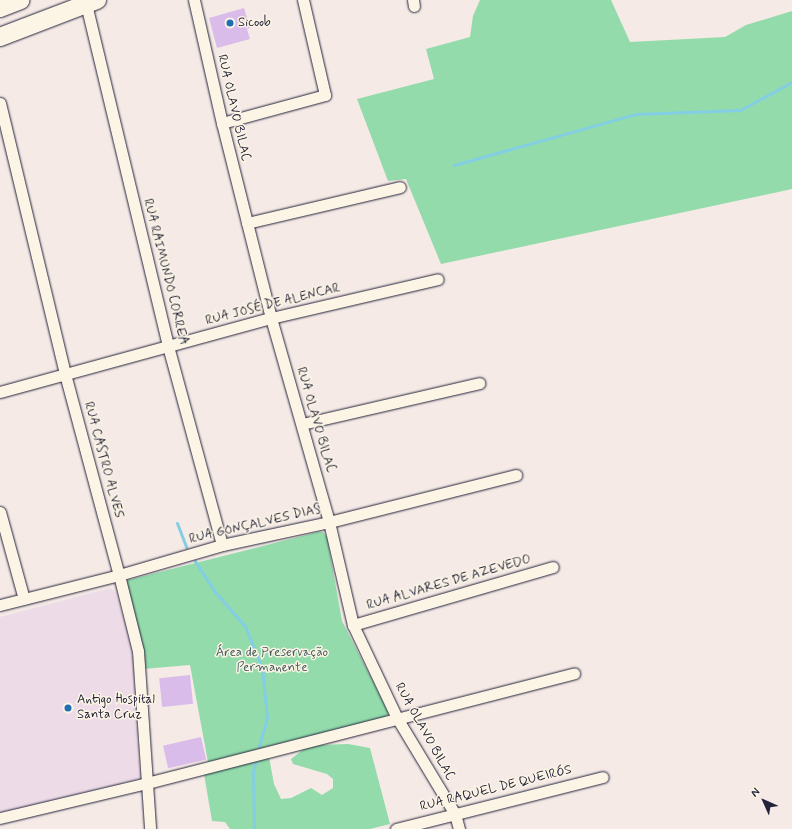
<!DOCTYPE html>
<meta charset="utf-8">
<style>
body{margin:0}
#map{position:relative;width:792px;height:829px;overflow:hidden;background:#f5eae6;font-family:Mynerve,sans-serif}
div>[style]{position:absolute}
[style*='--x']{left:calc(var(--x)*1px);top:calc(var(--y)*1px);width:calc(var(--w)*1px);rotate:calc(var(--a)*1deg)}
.built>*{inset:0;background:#eddce7}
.green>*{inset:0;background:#93dbab}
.stream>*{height:3px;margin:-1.5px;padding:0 1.5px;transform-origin:1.5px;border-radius:1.5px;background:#83cee3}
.building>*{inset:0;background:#d9bcea;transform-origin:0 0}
.roads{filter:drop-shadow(0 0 1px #22223b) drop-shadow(0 0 1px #22223b)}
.street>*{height:11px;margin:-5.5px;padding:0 5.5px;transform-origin:5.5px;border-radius:5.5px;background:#fcf5e5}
.primary>*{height:18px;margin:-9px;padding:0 9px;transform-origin:9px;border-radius:9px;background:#fcf5e5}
.dots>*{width:11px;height:11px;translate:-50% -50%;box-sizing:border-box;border:2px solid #fcf5e5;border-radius:50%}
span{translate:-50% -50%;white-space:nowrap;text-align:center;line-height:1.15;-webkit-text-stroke:3px #fcf5e5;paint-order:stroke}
.poi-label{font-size:13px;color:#22223b}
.left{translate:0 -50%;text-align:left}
.street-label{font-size:13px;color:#22223b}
.park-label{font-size:13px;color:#445a5d}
.north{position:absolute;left:744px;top:781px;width:40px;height:40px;-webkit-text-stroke:3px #fcf5e5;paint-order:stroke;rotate:315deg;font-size:11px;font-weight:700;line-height:16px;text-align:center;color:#22223b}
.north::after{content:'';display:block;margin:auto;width:14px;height:18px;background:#22223b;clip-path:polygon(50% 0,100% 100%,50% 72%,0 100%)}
</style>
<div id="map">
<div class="built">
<div style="clip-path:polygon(110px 588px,116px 592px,133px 652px,139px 765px,143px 777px,141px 780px,0 814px,0 617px)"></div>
</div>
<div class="green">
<div style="clip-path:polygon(480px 0,611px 0,630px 42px,725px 37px,746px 25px,792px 11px,792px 189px,441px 264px,406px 179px,388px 181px,357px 99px,434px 79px,426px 49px,470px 37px,473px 16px)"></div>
<div style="clip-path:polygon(318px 532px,323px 532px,327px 537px,342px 621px,387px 709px,388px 714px,386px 717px,208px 762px,190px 665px,143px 669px,126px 584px,128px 580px)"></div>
<div style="clip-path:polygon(348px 744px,370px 748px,390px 824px,370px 829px,230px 829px,225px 822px,212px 821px,204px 774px,269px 757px,274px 784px,281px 799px,291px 798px,311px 788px,322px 795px,333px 788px,333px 779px,327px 774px,293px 764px,291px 759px,304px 749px,320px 745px)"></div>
</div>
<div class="stream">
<div style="--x:454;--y:165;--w:189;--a:-15.7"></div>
<div style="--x:636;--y:114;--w:104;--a:-2.2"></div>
<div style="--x:740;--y:110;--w:59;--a:-28.3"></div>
<div style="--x:177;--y:523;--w:26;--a:69"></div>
<div style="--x:195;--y:561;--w:37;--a:57"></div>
<div style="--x:215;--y:592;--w:45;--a:48.6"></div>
<div style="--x:245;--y:626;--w:45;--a:68"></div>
<div style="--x:262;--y:668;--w:50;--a:84.3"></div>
<div style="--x:267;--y:718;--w:29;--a:106"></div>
<div style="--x:254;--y:829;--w:57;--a:-91"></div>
<div style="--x:253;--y:772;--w:9;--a:-77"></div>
</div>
<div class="building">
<div style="clip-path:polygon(244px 8px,250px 28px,247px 29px,250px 39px,217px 48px,209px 18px)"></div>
<div style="left:190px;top:675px;width:29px;height:31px;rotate:84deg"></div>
<div style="left:201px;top:737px;width:23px;height:39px;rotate:77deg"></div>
</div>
<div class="roads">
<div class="street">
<div style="--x:194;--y:0;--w:126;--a:77.2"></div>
<div style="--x:222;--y:123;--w:201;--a:75.9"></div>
<div style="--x:271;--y:318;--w:212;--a:74.1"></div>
<div style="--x:329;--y:522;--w:106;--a:76.9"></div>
<div style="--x:353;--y:625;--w:103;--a:64.7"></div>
<div style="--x:397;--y:718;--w:112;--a:58.9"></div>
<div style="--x:455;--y:814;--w:16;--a:75"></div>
<div style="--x:413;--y:0;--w:6;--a:81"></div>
<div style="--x:86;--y:4;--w:352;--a:76.5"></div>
<div style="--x:168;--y:346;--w:206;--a:74.8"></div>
<div style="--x:0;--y:103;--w:279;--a:76.5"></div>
<div style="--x:65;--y:374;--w:208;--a:75"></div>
<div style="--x:119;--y:575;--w:78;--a:76"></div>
<div style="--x:138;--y:651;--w:178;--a:86.1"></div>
<div style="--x:222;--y:123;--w:107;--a:-15.2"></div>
<div style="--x:325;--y:95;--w:98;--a:-103"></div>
<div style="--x:247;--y:223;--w:157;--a:-13.2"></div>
<div style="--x:0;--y:392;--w:281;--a:-15.3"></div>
<div style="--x:271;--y:318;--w:171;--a:-13.1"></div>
<div style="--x:302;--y:424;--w:182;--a:-13"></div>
<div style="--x:0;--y:512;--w:90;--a:74.6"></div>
<div style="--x:0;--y:605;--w:123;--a:-14.1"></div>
<div style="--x:119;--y:575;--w:107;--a:-16.2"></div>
<div style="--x:222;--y:545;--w:109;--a:-12.1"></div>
<div style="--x:329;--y:522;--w:193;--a:-14.1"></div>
<div style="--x:353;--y:625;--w:208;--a:-16.2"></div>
<div style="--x:0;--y:818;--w:151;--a:-13.4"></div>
<div style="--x:147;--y:783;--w:441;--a:-14.4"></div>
<div style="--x:396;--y:829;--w:213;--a:-14.1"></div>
</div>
<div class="primary">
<div style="--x:0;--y:8;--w:22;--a:-21"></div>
<div style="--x:0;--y:37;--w:104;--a:-20.9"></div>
</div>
</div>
<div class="dots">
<div style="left:230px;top:23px;background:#1f6fb2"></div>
<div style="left:68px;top:708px;background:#1f6fb2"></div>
</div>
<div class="poi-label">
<span class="left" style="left:238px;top:23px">Sicoob</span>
<span class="left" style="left:77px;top:708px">Antigo Hospital<br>Santa Cruz</span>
</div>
<div class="street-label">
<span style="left:233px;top:108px;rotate:77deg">RUA OLAVO BILAC</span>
<span style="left:165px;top:272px;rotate:76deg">RUA RAIMUNDO CORREA</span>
<span style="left:273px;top:305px;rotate:-14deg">RUA JOSÉ DE ALENCAR</span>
<span style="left:315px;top:420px;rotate:74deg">RUA OLAVO BILAC</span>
<span style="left:103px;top:460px;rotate:75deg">RUA CASTRO ALVES</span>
<span style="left:255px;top:525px;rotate:-13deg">RUA GONÇALVES DIAS</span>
<span style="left:449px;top:583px;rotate:-16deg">RUA ALVARES DE AZEVEDO</span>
<span style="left:424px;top:732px;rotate:61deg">RUA OLAVO BILAC</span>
<span style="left:496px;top:789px;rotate:-14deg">RUA RAQUEL DE QUEIRÓS</span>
</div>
<div class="park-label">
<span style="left:272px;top:661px">Área de Preservação<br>Permanente</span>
</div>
<div class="north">N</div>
</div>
